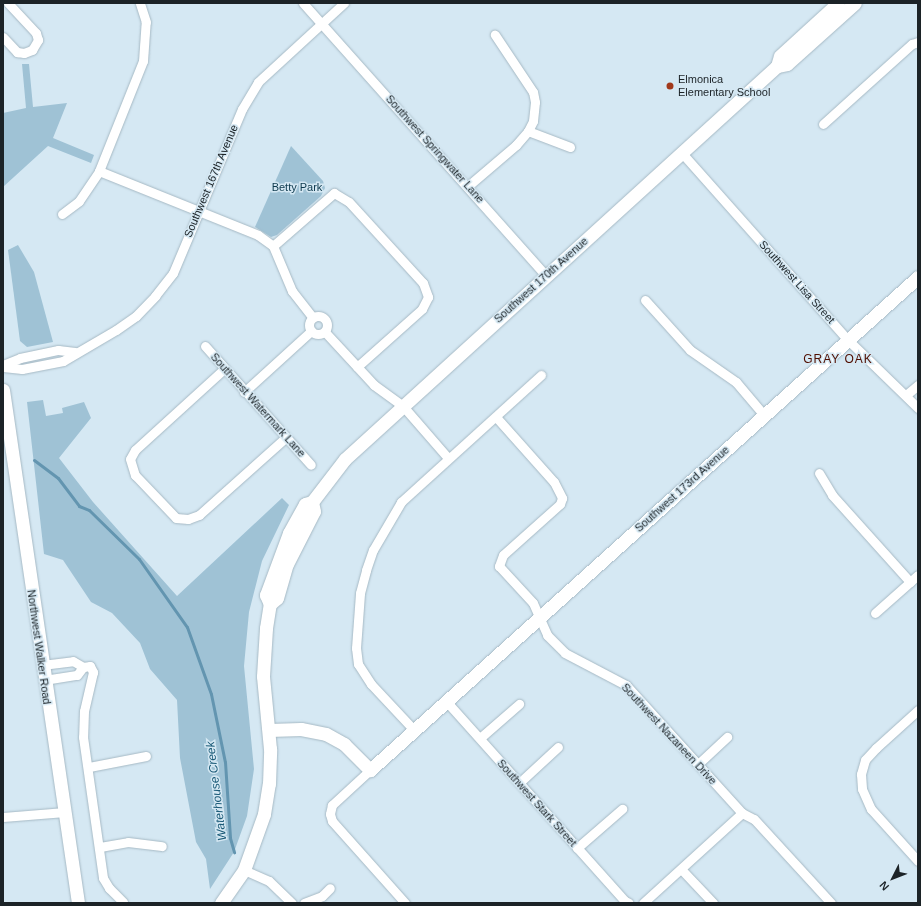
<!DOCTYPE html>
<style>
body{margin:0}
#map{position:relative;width:921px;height:906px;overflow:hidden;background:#d5e8f3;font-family:Arial,sans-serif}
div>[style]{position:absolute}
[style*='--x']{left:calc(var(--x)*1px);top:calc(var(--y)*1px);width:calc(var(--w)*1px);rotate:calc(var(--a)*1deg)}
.green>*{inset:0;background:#9fc2d5}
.stream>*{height:3px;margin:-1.5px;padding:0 1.5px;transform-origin:1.5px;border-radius:1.5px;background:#6395b0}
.roads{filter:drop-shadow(0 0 1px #a6b9c4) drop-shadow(0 0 1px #a6b9c4)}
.street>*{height:9px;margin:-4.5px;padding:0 4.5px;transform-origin:4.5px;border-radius:4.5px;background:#fff}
.street>.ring{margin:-4.5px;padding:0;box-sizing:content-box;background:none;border:9px solid #fff;border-radius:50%}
.secondary>*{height:13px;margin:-6.5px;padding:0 6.5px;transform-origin:6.5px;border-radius:6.5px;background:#fff}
.dots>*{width:11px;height:11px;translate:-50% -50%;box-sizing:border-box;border:2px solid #d5e8f3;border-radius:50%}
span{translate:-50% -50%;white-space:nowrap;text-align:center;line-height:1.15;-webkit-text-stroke:3px #d5e8f3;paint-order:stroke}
.poi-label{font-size:11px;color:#1c2327}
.left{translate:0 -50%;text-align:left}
.street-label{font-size:11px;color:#1c2327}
.park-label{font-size:11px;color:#0d394d}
.neighbourhood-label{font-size:12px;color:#500e00;letter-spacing:1px}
.water-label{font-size:12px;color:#1d5c79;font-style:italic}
.frame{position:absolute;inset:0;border:4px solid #1c2327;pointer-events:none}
.north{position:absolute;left:873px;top:858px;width:40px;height:40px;-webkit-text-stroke:3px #d5e8f3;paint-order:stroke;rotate:228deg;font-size:11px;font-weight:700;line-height:16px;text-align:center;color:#1c2327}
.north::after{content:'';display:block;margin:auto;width:14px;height:18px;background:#1c2327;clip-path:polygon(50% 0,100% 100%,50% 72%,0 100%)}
</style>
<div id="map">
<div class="green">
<div style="clip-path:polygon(22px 64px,29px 64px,33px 107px,67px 103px,53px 138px,94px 155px,91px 163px,48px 146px,3px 187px,3px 113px,26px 108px)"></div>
<div style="clip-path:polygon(291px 146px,323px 181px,325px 188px,321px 196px,277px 235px,271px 237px,255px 227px)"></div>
<div style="clip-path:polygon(18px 245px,34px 272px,53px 342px,27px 347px,20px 341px,8px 250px)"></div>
<div style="clip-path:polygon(43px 400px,46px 416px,63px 413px,62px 408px,84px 402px,91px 418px,59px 458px,93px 502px,177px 596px,282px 498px,289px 505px,262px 561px,249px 612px,244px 666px,254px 769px,247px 816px,234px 852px,210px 889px,206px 859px,196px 842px,180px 758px,177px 700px,150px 669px,140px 643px,112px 613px,91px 602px,63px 560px,44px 554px,27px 402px)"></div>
</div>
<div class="stream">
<div style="--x:34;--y:460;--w:30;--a:37"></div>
<div style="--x:58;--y:478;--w:35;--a:53"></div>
<div style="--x:79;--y:506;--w:11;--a:22"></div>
<div style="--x:89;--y:510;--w:70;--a:44.4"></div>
<div style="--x:139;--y:559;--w:83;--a:54.8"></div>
<div style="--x:187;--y:627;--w:71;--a:70.3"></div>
<div style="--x:211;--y:694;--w:69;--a:78.4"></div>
<div style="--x:225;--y:762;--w:76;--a:86.2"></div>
<div style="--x:230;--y:838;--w:15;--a:74"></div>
</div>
<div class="roads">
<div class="street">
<div style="--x:303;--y:3;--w:365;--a:48.3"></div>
<div style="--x:3;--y:37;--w:21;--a:47"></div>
<div style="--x:17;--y:52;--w:7;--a:8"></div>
<div style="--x:24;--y:53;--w:9;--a:-21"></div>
<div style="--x:32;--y:50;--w:12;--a:-59"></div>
<div style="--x:38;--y:40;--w:7;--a:-106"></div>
<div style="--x:36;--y:33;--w:41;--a:-133"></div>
<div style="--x:823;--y:124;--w:120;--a:-42"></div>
<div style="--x:912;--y:44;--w:6;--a:-18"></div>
<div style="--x:528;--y:131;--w:45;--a:20.9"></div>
<div style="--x:681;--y:152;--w:251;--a:48.4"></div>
<div style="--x:848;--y:340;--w:98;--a:44.2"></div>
<div style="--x:99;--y:171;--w:171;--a:21.9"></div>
<div style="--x:258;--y:235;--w:19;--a:36"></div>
<div style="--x:273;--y:246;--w:49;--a:67.1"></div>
<div style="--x:292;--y:291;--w:34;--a:52"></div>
<div style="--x:468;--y:186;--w:63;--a:-40.5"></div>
<div style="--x:516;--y:145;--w:18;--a:-49"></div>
<div style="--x:528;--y:131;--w:11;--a:-63"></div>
<div style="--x:533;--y:121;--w:19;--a:-84"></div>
<div style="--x:535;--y:102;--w:10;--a:-101"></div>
<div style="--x:533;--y:92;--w:69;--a:-123.7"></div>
<div style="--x:62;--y:214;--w:21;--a:-37"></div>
<div style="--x:79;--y:201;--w:36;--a:-56"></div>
<div style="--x:99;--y:171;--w:118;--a:-68.2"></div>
<div style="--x:143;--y:61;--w:39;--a:-86"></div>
<div style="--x:146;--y:22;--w:20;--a:-108"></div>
<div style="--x:273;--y:246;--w:81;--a:-41"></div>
<div style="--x:334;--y:193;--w:17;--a:31"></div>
<div style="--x:349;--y:202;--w:110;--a:47.6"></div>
<div style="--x:423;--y:283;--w:15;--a:70"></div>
<div style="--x:428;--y:297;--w:13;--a:117"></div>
<div style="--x:422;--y:309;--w:87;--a:138.3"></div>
<div style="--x:645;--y:300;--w:67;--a:48"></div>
<div style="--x:690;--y:350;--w:56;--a:34.8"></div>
<div style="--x:736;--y:382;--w:43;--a:49.7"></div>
<div class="ring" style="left:309px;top:316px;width:9px;height:9px"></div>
<div style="--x:325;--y:332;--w:72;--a:47.2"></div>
<div style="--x:374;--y:385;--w:34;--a:36"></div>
<div style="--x:402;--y:405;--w:70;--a:49"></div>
<div style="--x:205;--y:346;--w:159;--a:48.3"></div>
<div style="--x:3;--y:365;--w:18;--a:-22"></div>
<div style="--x:20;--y:358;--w:39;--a:-12"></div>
<div style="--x:58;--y:350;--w:17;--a:7"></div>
<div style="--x:3;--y:367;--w:19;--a:6"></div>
<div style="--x:22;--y:369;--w:42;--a:-11"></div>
<div style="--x:63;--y:361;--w:61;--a:-30.3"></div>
<div style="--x:116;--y:330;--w:24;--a:-35"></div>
<div style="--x:136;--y:316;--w:28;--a:-46"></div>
<div style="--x:155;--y:296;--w:29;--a:-52"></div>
<div style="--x:173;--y:273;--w:178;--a:-67.2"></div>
<div style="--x:242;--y:109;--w:31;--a:-59"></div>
<div style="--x:258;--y:82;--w:117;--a:-42.6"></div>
<div style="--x:224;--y:369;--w:120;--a:137.7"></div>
<div style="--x:135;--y:450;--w:10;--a:119"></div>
<div style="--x:130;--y:459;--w:17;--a:73"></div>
<div style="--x:135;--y:475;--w:59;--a:46.4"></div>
<div style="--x:176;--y:518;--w:12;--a:5"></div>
<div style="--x:188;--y:519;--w:12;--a:-20"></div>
<div style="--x:199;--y:515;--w:115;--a:-41.8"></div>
<div style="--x:244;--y:392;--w:91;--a:-42.3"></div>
<div style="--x:906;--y:395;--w:16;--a:-40"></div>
<div style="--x:496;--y:417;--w:87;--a:48.3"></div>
<div style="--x:554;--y:482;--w:18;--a:63"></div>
<div style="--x:562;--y:498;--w:6;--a:108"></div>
<div style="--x:560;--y:504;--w:76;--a:138.2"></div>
<div style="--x:503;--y:555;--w:12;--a:110"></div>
<div style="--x:499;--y:566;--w:50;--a:47.4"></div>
<div style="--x:533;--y:603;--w:35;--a:66"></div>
<div style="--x:547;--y:635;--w:25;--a:45"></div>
<div style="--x:565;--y:653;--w:69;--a:27.7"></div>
<div style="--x:626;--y:685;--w:173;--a:47.8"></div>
<div style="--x:742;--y:813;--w:13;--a:27"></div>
<div style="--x:754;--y:819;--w:114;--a:47.5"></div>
<div style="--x:819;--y:473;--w:26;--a:59"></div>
<div style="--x:832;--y:495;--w:117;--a:48.1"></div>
<div style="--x:875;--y:613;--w:57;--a:-41.5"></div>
<div style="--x:42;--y:665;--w:31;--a:-7"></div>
<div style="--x:73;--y:661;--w:12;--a:31"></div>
<div style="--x:83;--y:667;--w:7;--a:-8"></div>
<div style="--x:90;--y:666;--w:7;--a:63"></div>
<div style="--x:93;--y:672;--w:40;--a:103"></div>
<div style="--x:84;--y:711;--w:26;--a:92"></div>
<div style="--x:83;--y:737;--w:142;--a:81.9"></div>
<div style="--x:103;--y:878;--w:12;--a:59"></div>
<div style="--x:109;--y:888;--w:20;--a:45"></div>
<div style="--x:44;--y:680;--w:33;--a:-9"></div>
<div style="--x:77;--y:675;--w:10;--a:-53"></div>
<div style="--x:446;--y:701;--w:268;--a:48.2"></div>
<div style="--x:625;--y:901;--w:4;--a:27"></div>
<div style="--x:918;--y:710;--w:57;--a:137.9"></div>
<div style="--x:876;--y:748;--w:16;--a:133"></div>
<div style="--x:865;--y:760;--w:15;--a:106"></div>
<div style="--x:861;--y:774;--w:15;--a:86"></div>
<div style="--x:862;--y:789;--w:22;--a:66"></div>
<div style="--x:871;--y:809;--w:70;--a:47.9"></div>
<div style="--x:414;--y:730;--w:63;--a:-133.1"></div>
<div style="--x:371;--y:684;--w:24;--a:-123"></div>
<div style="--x:358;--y:664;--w:16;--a:-97"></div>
<div style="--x:356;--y:648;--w:55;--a:-85.8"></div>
<div style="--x:360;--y:593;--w:24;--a:-75"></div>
<div style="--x:366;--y:570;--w:21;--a:-71"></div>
<div style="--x:373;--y:550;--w:56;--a:-59.7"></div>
<div style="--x:401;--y:502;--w:189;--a:-42.2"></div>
<div style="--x:480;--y:738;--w:52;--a:-41.1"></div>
<div style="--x:698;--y:764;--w:40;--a:-43"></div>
<div style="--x:89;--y:767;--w:58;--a:-10.9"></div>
<div style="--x:370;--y:770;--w:52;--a:137.4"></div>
<div style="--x:332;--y:805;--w:9;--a:103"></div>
<div style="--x:330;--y:814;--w:7;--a:74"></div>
<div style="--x:332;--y:821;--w:110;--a:48.3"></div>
<div style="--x:519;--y:783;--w:53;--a:-42.7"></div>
<div style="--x:3;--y:817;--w:62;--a:-4.6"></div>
<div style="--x:100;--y:847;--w:28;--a:-10"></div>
<div style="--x:128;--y:842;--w:34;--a:7"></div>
<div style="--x:577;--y:848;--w:60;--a:-40.9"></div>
<div style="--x:681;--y:869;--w:47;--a:46.7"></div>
<div style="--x:244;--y:870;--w:27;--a:24"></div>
<div style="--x:269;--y:881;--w:32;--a:44"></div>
<div style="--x:304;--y:903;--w:19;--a:-21"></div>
<div style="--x:322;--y:896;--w:11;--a:-45"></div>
<div style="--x:643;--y:903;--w:134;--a:-42.3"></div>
</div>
<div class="secondary">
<div style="--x:777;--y:66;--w:10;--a:-11"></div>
<div style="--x:787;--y:64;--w:91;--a:-41.9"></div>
<div style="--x:3;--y:390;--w:518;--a:81.68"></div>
<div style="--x:270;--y:604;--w:10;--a:-114"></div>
<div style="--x:266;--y:595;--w:66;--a:-69.6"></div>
<div style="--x:289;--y:533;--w:33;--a:-61"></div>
<div style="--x:305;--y:504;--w:7;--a:-16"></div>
<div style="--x:312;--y:502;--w:54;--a:-52.5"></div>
<div style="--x:345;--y:459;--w:584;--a:-42.29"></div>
<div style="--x:777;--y:66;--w:10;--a:-73"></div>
<div style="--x:780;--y:56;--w:79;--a:-42.4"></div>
<div style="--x:269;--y:730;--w:32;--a:-2"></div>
<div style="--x:301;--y:729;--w:25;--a:11"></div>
<div style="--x:326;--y:734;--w:21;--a:29"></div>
<div style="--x:344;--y:744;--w:37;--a:45"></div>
<div style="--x:370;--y:770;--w:737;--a:-41.98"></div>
<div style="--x:221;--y:903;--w:40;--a:-55.1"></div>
<div style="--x:244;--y:870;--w:59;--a:-70.3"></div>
<div style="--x:264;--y:814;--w:30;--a:-81"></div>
<div style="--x:269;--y:784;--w:35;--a:-88"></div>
<div style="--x:270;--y:749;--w:73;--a:-95.5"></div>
<div style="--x:263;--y:676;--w:48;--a:-86.4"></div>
<div style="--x:266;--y:628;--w:24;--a:-81"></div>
<div style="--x:270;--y:604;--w:9;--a:-41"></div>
<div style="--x:277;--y:598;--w:35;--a:-74"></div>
<div style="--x:287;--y:564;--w:59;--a:-63"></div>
<div style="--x:314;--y:511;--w:9;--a:-103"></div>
</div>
</div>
<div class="dots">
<div style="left:670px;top:86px;background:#a1391b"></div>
</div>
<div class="poi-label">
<span class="left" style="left:678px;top:86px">Elmonica<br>Elementary School</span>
</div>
<div class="street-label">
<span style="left:435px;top:149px;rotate:48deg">Southwest Springwater Lane</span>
<span style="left:211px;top:181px;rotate:-67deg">Southwest 167th Avenue</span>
<span style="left:541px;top:280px;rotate:-42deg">Southwest 170th Avenue</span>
<span style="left:797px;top:282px;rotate:48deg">Southwest Lisa Street</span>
<span style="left:258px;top:405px;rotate:48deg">Southwest Watermark Lane</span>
<span style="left:682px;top:489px;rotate:-42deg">Southwest 173rd Avenue</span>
<span style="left:39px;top:647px;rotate:82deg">Northwest Walker Road</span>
<span style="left:669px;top:734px;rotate:47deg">Southwest Nazaneen Drive</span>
<span style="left:537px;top:803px;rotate:48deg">Southwest Stark Street</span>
</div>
<div class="park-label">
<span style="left:297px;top:187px">Betty Park</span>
</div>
<div class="neighbourhood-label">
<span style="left:838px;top:360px">GRAY OAK</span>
</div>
<div class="water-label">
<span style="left:217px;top:791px;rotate:-97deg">Waterhouse Creek</span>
</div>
<div class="frame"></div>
<div class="north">N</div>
</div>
